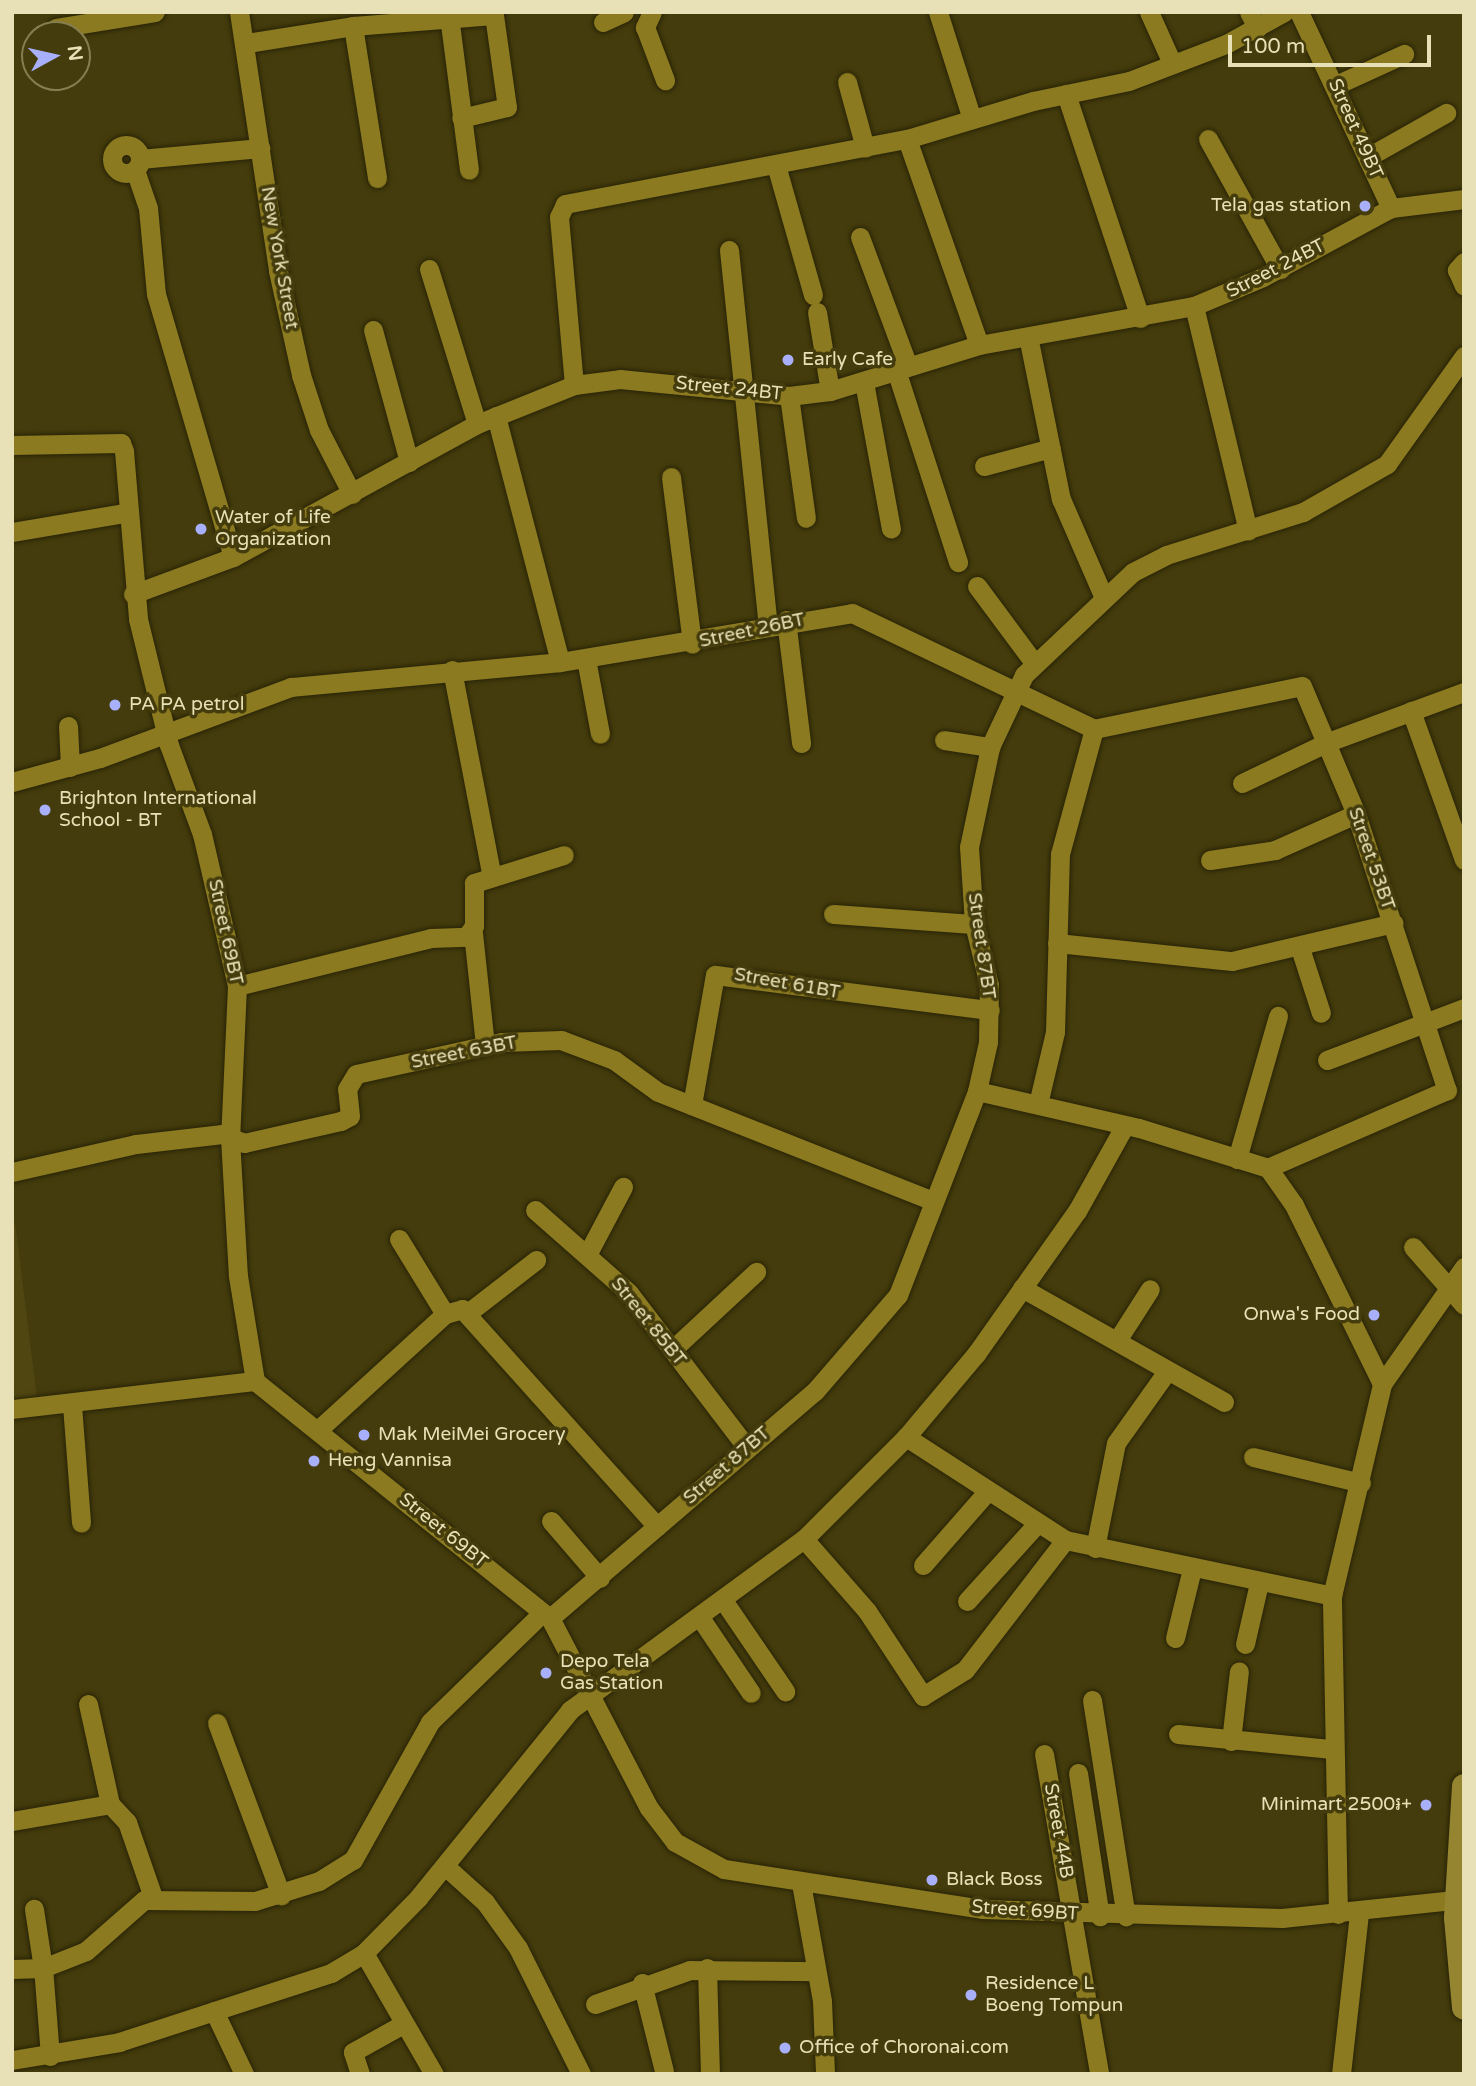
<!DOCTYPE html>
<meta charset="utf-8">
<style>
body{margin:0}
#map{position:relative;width:1476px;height:2086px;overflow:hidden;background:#443c0c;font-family:"Varela Round",sans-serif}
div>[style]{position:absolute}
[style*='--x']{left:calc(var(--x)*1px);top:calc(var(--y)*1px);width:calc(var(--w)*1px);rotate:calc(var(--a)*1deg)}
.built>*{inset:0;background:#504611}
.roads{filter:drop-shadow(0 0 2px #282307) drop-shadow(0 0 2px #282307)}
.minor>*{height:19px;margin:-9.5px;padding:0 9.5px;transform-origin:9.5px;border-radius:9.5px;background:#8b7a1f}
.minor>.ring{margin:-9.5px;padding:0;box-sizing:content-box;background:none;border:19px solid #8b7a1f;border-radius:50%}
.major>*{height:24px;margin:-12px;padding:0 12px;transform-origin:12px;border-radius:12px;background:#958530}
.dots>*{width:19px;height:19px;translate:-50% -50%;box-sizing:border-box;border:4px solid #443c0c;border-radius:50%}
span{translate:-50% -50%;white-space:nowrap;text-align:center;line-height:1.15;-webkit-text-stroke:7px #443c0c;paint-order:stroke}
.street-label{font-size:19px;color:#e8e0b7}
.poi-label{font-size:19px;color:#e8e0b7}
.right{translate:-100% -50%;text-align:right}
.left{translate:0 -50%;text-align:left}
.frame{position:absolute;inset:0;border:14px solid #e8e0b7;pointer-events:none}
.north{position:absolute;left:21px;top:21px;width:70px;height:70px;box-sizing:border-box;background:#443c0c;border:2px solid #867e50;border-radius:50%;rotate:82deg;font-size:19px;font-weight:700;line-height:28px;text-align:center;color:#e8e0b7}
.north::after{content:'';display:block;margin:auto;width:24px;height:32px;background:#a8b0fc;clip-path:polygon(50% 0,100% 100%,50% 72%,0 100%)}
.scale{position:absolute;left:1228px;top:35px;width:203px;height:32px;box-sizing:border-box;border:4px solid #e8e0b7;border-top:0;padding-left:9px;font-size:21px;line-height:24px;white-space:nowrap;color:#e8e0b7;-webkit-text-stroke:5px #443c0c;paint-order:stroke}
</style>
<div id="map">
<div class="built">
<div style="clip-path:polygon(12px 1223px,15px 1223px,37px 1399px,12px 1399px)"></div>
</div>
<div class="roads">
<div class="minor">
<div style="--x:239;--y:12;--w:262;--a:81.4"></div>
<div style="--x:278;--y:271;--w:107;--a:77.5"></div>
<div style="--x:301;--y:375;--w:58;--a:71.9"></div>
<div style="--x:319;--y:430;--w:72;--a:62.7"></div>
<div style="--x:652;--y:12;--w:17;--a:115"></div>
<div style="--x:645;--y:27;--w:57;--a:69.3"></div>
<div style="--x:938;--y:12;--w:112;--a:72.4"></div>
<div style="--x:1149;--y:12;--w:56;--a:65.7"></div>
<div style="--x:1249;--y:12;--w:18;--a:63"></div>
<div style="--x:1299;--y:12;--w:217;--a:64.9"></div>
<div style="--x:449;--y:16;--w:155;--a:82.6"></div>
<div style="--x:603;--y:22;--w:23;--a:-25"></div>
<div style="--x:353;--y:26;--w:154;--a:81"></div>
<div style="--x:56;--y:28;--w:100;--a:-9.2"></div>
<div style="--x:247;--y:43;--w:107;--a:-9.1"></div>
<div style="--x:353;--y:26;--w:141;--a:-4.5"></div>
<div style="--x:494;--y:15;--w:93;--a:82"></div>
<div style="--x:507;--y:107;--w:47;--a:166.6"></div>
<div style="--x:847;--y:82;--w:68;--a:74.7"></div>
<div style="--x:1336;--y:85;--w:75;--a:-24.5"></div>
<div style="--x:1066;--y:94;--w:236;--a:71.7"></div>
<div style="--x:907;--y:139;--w:218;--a:70.7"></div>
<div style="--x:1208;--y:139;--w:149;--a:61"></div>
<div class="ring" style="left:112px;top:145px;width:9px;height:9px"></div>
<div style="--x:1368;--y:157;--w:90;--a:-29.4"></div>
<div style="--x:140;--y:159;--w:121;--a:-5.2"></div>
<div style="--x:776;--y:165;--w:135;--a:74.1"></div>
<div style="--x:135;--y:170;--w:40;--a:71.1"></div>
<div style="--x:148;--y:208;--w:86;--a:84.7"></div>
<div style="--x:156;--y:294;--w:274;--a:73.7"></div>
<div style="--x:860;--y:237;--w:138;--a:69.6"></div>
<div style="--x:729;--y:250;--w:377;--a:84.1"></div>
<div style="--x:1464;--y:262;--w:11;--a:131"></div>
<div style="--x:1457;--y:270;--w:17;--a:66"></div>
<div style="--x:429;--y:269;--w:162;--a:72.8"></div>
<div style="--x:1194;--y:306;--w:231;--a:76.5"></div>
<div style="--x:817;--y:312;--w:80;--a:80.7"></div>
<div style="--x:373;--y:330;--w:137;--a:74.7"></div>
<div style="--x:1029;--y:341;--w:161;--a:78.6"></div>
<div style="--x:1061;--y:499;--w:108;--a:66.5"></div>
<div style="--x:896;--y:370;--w:202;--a:72.1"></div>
<div style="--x:864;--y:382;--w:149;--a:79.6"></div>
<div style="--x:574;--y:385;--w:169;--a:-95.1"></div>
<div style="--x:559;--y:217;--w:14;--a:-65"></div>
<div style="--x:565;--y:204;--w:348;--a:-10.8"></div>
<div style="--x:907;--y:139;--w:132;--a:-16.8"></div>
<div style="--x:1033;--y:101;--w:98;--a:-11.8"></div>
<div style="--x:1129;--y:81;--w:104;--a:-20.9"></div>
<div style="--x:1226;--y:44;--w:66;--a:-28.9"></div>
<div style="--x:789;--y:396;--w:123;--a:82.1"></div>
<div style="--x:496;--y:416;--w:254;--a:75.4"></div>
<div style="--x:12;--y:445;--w:109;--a:-1.1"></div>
<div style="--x:121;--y:443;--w:9;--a:69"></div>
<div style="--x:124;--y:451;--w:169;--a:85.2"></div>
<div style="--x:138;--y:619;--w:130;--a:76.2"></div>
<div style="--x:169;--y:745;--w:95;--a:69.7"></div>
<div style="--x:202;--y:834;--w:156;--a:77"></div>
<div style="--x:237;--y:986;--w:152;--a:92.6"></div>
<div style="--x:230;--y:1138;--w:138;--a:86.7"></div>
<div style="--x:238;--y:1276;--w:106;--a:80.8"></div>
<div style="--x:255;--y:1381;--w:378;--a:38.8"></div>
<div style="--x:550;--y:1618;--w:214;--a:62.5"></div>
<div style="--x:649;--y:1808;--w:43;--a:52.6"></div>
<div style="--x:675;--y:1842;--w:56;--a:28.9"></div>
<div style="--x:724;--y:1869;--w:261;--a:8.8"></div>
<div style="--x:982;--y:1909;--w:300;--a:1.7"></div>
<div style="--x:1282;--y:1918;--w:183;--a:-6"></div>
<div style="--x:984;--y:466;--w:69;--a:-15"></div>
<div style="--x:671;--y:477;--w:168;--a:82.8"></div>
<div style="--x:12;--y:532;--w:114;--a:-9.6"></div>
<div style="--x:977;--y:586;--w:97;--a:53.4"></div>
<div style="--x:133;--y:594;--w:107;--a:-20.3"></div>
<div style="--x:233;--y:557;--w:278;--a:-28.6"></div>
<div style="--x:477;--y:424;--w:105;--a:-21.9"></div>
<div style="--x:574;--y:385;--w:46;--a:-7.4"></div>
<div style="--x:620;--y:379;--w:170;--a:5.7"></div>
<div style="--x:789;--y:396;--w:41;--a:-7"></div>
<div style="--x:830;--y:391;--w:156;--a:-17.2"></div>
<div style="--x:979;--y:345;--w:219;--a:-10.3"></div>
<div style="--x:1194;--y:306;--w:75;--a:-22.8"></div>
<div style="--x:1263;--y:277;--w:145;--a:-28.3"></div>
<div style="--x:1391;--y:208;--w:74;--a:-7"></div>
<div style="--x:786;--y:620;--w:124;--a:83"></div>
<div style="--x:586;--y:659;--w:76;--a:79.4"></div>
<div style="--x:452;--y:670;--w:211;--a:79.1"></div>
<div style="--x:1411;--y:711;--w:158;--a:70.4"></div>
<div style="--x:68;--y:726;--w:41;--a:87.2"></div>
<div style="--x:944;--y:740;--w:47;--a:8.7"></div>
<div style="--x:12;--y:782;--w:91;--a:-15.3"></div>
<div style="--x:100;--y:758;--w:204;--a:-20.4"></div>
<div style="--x:291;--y:687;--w:270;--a:-5.3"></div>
<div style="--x:560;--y:662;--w:296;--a:-9.5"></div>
<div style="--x:852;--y:613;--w:268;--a:25.6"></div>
<div style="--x:1094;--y:729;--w:212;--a:-11.7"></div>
<div style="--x:1302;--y:686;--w:139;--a:67.1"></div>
<div style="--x:1356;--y:814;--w:291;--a:71.8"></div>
<div style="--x:1447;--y:1090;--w:195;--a:156.5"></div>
<div style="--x:1242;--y:783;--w:95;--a:-25.5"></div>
<div style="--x:1328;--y:742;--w:145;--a:-20.2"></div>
<div style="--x:1210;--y:860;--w:66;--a:-8.7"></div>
<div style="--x:1275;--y:850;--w:89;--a:-24"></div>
<div style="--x:833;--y:914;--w:141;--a:4.1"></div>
<div style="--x:473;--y:933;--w:113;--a:83.9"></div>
<div style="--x:1057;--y:943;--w:176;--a:5.9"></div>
<div style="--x:1232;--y:961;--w:166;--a:-13.2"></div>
<div style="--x:1300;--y:948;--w:68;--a:72.1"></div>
<div style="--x:237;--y:986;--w:200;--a:-13.9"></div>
<div style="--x:431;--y:938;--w:35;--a:-2"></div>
<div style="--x:466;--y:937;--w:14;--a:-54"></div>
<div style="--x:474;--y:926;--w:43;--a:-90"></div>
<div style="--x:474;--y:883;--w:94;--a:-17.3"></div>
<div style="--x:1327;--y:1060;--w:147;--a:-20.8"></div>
<div style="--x:977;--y:1091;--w:166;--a:12.9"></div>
<div style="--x:1139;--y:1128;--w:135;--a:17.2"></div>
<div style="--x:1268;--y:1168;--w:45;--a:54.9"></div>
<div style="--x:1294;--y:1205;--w:199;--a:63.8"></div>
<div style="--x:1038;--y:1104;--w:74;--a:-76.7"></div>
<div style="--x:1055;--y:1032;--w:178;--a:-88.4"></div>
<div style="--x:1060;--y:854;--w:130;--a:-74.8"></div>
<div style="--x:692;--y:1105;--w:132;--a:-80"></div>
<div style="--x:715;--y:975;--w:277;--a:7.3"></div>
<div style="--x:1237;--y:1159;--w:149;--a:-74"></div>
<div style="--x:12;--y:1172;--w:127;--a:-12.7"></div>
<div style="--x:136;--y:1144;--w:87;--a:-6.6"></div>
<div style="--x:222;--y:1134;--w:24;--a:22"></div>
<div style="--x:244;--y:1143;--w:99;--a:-12.8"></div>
<div style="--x:341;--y:1121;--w:10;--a:-29"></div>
<div style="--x:350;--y:1116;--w:27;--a:-96"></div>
<div style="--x:347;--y:1089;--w:17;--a:-59"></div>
<div style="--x:356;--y:1074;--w:149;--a:-12.4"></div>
<div style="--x:502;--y:1042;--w:59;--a:-1.9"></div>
<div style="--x:561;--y:1040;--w:57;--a:20.7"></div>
<div style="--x:614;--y:1060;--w:54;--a:36"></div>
<div style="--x:658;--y:1092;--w:294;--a:21.6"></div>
<div style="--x:535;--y:1210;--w:125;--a:41.4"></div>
<div style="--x:629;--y:1293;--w:195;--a:52.7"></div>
<div style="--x:399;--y:1239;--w:88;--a:58.5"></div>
<div style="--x:1413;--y:1247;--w:77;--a:48.7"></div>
<div style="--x:588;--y:1253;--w:75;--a:-62.1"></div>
<div style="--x:1022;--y:1288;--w:232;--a:29.4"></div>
<div style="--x:469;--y:1312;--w:85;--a:-37.8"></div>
<div style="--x:1118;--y:1339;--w:59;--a:-57.4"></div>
<div style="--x:672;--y:1350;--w:115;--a:-42.9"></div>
<div style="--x:72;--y:1405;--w:118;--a:85.6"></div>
<div style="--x:12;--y:1409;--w:245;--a:-6.6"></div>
<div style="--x:319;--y:1429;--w:171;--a:-42.4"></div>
<div style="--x:445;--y:1314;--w:18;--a:-16"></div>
<div style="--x:462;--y:1309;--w:292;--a:48.1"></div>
<div style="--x:906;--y:1437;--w:189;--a:32.9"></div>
<div style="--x:1065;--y:1540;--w:273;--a:11.8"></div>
<div style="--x:1253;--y:1457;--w:111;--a:13.5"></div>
<div style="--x:551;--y:1521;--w:75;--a:49.3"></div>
<div style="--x:804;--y:1539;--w:96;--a:48.8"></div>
<div style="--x:867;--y:1611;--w:102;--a:56.6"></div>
<div style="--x:923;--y:1696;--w:49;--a:-31.8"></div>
<div style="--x:965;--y:1670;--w:164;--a:-52.4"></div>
<div style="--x:1095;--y:1548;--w:107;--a:-78.7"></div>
<div style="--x:1116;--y:1443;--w:85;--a:-54.6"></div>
<div style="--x:923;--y:1565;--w:97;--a:-48.8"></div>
<div style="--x:967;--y:1601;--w:103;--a:-47.8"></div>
<div style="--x:725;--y:1603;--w:107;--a:55.7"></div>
<div style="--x:550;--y:1618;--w:349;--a:-40.6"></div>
<div style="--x:815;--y:1391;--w:127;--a:-49.2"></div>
<div style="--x:898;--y:1295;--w:219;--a:-68.8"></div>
<div style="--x:977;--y:1091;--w:50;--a:-77.3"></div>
<div style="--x:988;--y:1042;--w:57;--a:-89"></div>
<div style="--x:989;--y:985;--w:63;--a:-103.8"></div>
<div style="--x:974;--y:924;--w:77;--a:-93.7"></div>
<div style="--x:969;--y:847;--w:102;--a:-78.1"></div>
<div style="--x:990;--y:747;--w:80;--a:-64.7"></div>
<div style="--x:1024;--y:675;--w:150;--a:-43.4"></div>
<div style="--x:1133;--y:572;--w:37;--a:-27"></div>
<div style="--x:1166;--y:555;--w:144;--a:-17.4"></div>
<div style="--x:1303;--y:512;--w:97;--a:-29.7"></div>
<div style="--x:1387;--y:464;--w:133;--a:-54.5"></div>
<div style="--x:701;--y:1619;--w:89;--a:56"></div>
<div style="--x:1175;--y:1638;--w:71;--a:-76.2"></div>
<div style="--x:1245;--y:1644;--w:63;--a:-77.1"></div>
<div style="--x:1092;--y:1700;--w:219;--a:81.1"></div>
<div style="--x:88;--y:1704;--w:102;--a:77.6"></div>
<div style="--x:110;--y:1804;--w:25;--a:47"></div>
<div style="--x:127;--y:1822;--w:79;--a:70.9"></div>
<div style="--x:217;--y:1723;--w:184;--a:69.6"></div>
<div style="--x:1178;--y:1734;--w:155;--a:5.6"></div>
<div style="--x:1231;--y:1741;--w:70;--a:-83.5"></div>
<div style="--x:1044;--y:1754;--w:325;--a:80.2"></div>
<div style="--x:1078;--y:1773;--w:145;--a:81.3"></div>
<div style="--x:12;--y:1821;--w:99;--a:-9.8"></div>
<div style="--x:445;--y:1866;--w:54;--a:42"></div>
<div style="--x:485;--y:1902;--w:57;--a:54.3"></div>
<div style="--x:518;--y:1948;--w:141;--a:63.4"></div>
<div style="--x:801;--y:1883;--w:120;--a:79.9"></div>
<div style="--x:822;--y:2001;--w:73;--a:87.6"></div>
<div style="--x:1338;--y:1914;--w:318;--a:-91.1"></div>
<div style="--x:1332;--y:1596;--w:218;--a:-76.7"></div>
<div style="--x:1382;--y:1384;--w:143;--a:-55"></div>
<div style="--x:364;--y:1953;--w:140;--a:60"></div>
<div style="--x:707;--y:1968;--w:106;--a:88.4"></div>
<div style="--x:12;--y:1969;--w:31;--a:-2"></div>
<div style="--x:43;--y:1968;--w:60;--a:-98.7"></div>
<div style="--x:642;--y:1983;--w:91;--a:76"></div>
<div style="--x:595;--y:2004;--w:101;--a:-19.7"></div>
<div style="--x:690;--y:1970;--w:126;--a:0.5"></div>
<div style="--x:214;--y:2011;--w:70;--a:64.5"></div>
<div style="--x:50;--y:2056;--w:88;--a:-94.5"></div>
<div style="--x:43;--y:1968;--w:46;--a:-21.6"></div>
<div style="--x:86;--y:1951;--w:77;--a:-41.3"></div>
<div style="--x:144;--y:1900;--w:111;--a:0.5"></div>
<div style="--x:255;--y:1901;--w:67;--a:-17.4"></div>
<div style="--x:319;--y:1881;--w:40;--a:-32"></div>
<div style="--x:353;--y:1860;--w:158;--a:-60.8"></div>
<div style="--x:430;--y:1722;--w:156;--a:-44.2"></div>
<div style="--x:12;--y:2060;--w:109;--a:-9.5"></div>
<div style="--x:119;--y:2042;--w:223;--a:-18"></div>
<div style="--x:331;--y:1973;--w:39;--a:-31"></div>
<div style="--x:364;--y:1953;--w:77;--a:-45.5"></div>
<div style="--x:418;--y:1898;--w:242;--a:-51"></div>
<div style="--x:570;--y:1710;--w:290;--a:-36.2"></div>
<div style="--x:804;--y:1539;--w:144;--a:-45"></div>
<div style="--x:906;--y:1437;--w:109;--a:-49.9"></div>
<div style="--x:976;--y:1354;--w:175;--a:-54.8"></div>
<div style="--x:1077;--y:1211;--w:98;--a:-60.8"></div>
<div style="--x:360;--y:2074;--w:23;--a:-108"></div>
<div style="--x:353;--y:2052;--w:57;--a:-29.2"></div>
<div style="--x:1341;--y:2074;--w:162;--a:-83.6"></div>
</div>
<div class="major">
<div style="--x:1464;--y:1786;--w:132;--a:93.5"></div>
<div style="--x:1456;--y:1918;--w:90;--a:84.9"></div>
</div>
</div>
<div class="dots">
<div style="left:1365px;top:206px;background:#a8b0fc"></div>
<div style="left:788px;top:360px;background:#a8b0fc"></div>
<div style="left:201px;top:529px;background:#a8b0fc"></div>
<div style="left:115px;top:705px;background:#a8b0fc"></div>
<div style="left:45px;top:810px;background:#a8b0fc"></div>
<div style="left:1374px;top:1315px;background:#a8b0fc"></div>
<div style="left:364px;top:1435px;background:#a8b0fc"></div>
<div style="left:314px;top:1461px;background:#a8b0fc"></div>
<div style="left:546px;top:1673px;background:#a8b0fc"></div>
<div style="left:1426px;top:1805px;background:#a8b0fc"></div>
<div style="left:932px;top:1880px;background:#a8b0fc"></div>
<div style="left:971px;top:1995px;background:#a8b0fc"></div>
<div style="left:785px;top:2048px;background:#a8b0fc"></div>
</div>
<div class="street-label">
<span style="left:1355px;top:129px;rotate:66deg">Street 49BT</span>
<span style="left:279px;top:258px;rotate:80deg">New York Street</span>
<span style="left:1276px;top:269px;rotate:-27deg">Street 24BT</span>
<span style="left:729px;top:389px;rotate:6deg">Street 24BT</span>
<span style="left:752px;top:631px;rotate:-12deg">Street 26BT</span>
<span style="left:1371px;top:859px;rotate:71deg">Street 53BT</span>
<span style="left:225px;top:932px;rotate:78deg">Street 69BT</span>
<span style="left:981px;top:946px;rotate:82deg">Street 87BT</span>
<span style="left:787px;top:984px;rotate:10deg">Street 61BT</span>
<span style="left:464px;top:1053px;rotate:-11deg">Street 63BT</span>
<span style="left:648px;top:1322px;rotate:51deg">Street 85BT</span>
<span style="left:727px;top:1466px;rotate:-41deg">Street 87BT</span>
<span style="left:443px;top:1531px;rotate:39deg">Street 69BT</span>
<span style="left:1058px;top:1831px;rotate:80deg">Street 44B</span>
<span style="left:1025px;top:1911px;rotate:4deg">Street 69BT</span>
</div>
<div class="poi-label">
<span class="right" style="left:1351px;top:206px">Tela gas station</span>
<span class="left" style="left:802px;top:360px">Early Cafe</span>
<span class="left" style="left:215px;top:529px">Water of Life<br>Organization</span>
<span class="left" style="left:129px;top:705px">PA PA petrol</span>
<span class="left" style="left:59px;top:810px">Brighton International<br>School - BT</span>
<span class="right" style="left:1360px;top:1315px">Onwa's Food</span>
<span class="left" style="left:378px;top:1435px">Mak MeiMei Grocery</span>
<span class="left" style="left:328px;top:1461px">Heng Vannisa</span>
<span class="left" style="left:560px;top:1673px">Depo Tela<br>Gas Station</span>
<span class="right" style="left:1412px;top:1805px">Minimart 2500៛+</span>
<span class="left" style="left:946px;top:1880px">Black Boss</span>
<span class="left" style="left:985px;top:1995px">Residence L<br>Boeng Tompun</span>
<span class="left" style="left:799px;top:2048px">Office of Choronai.com</span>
</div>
<div class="frame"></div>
<div class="north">N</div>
<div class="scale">100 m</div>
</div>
